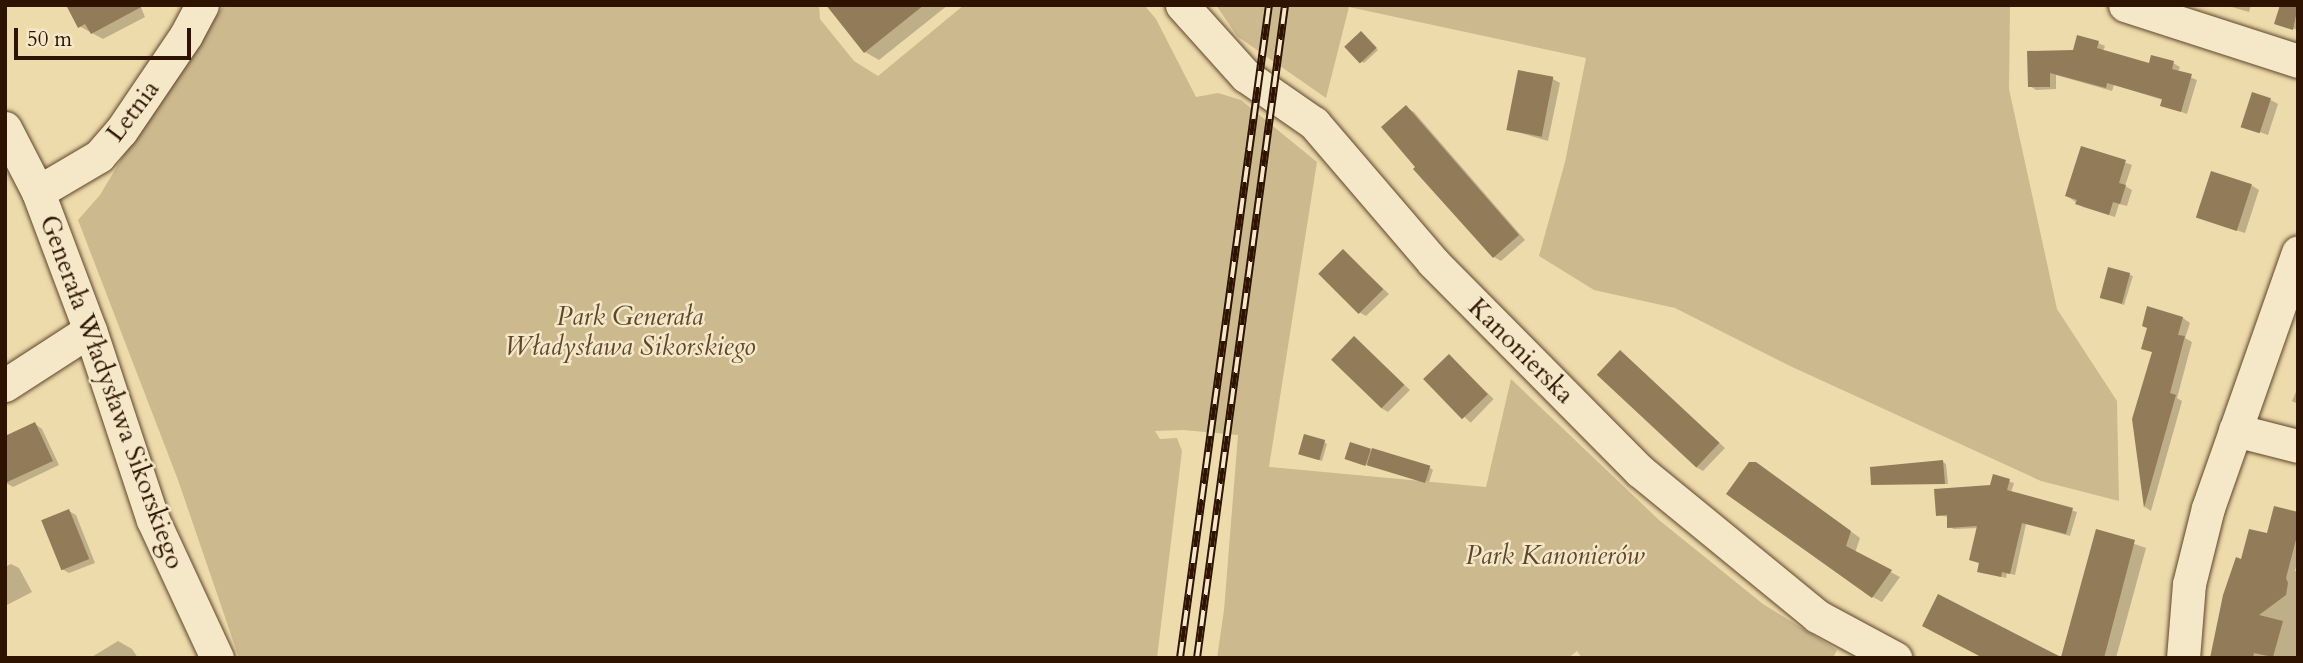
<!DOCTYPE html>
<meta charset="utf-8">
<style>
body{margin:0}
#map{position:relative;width:2303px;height:663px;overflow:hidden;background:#eedbab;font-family:Cardo,serif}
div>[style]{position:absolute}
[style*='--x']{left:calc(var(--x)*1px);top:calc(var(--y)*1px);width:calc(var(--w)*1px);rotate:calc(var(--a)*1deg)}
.green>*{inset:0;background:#cdb98e}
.shadow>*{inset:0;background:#0003;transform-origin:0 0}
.building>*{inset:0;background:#927b59;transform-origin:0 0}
.roads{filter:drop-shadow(0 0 2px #5e452b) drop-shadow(0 0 2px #5e452b)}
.minor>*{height:33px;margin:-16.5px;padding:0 16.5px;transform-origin:16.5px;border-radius:16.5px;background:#f4e8c8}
.rail>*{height:8px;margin-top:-4px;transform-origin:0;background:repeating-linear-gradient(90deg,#f4e8c8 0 16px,#2e1300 0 32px);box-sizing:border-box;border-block:2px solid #2e1300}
span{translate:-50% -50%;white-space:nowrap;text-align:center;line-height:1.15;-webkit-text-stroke:5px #f4e8c8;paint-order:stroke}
.street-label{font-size:26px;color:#2e1300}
.park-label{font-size:26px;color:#5e452b;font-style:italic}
.frame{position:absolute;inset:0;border:7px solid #2e1300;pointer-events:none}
.scale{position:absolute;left:14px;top:28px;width:177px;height:32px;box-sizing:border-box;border:4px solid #2e1300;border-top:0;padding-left:9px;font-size:21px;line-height:24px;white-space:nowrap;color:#2e1300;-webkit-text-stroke:5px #f4e8c8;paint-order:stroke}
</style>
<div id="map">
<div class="green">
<div style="clip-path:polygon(224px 5px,819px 5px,820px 19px,854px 61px,878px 76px,964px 5px,1144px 5px,1156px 19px,1196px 97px,1218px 93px,1241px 100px,1317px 162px,1269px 467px,1486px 487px,1511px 379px,1659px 520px,1763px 604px,1837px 650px,1833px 658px,1582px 658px,1577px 651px,1568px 658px,1217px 658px,1224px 610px,1238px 435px,1183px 430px,1155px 431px,1160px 439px,1177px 438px,1182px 451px,1157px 658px,239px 658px,178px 480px,78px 220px,100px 195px,140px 128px)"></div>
<div style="clip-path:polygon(1216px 5px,2010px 5px,2009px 89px,2057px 309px,2117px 401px,2119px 501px,2041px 481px,1790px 366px,1675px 308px,1594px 290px,1539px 256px,1565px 162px,1586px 58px,1349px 7px,1326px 98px,1237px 36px)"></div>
</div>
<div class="shadow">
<div style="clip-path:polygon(68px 5px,140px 5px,145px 17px,103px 39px,79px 26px)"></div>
<div style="clip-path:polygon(841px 5px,948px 5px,879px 60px,865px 52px,833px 12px)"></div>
<div style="clip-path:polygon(2225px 5px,2251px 5px,2249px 12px)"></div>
<div style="clip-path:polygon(2298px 5px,2298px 30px,2276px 23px)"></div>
<div style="clip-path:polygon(1364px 35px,1378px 50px,1364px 63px,1361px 61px)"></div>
<div style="clip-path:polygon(2098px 43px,2105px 46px,2103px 51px,2150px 65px,2173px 63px,2180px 67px,2178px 72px,2197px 80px,2187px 114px,2162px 105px,2163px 100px,2114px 85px,2112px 91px,2056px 75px,2056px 89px,2036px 90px,2030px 86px,2074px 51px)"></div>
<div style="clip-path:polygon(1553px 79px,1560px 83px,1548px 141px,1507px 129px)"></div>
<div style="clip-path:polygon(2271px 100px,2278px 104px,2268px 135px,2243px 126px)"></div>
<div style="clip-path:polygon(1407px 108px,1414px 112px,1525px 240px,1501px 261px,1494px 257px)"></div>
<div style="clip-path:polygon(2082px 148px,2132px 165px,2125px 186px,2132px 190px,2127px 206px,2119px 204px,2115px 217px,2083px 207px,2067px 196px)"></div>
<div style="clip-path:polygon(2251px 185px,2259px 190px,2245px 233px,2199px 218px)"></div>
<div style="clip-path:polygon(1343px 251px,1389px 294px,1366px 316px,1359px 312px)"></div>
<div style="clip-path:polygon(2110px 269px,2133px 276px,2124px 305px,2105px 299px)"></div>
<div style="clip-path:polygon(2183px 318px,2190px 323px,2185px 338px,2192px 342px,2177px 398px,2182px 401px,2151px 511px,2145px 507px,2134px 419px,2154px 353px,2143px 348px,2149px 328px)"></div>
<div style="clip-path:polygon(1354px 338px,1410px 390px,1388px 412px,1381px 408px)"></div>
<div style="clip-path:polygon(1620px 352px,1725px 448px,1703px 471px,1696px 467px)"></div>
<div style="left:1449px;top:356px;width:62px;height:33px;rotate:44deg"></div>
<div style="clip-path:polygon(2298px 387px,2298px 404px,2292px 401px)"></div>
<div style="clip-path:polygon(35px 424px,42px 429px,59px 465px,13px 487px,6px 483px)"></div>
<div style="clip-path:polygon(1324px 442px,1327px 444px,1322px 461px,1304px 455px)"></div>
<div style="clip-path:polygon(1370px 450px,1430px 468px,1433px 470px,1429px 482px,1350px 460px)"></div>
<div style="clip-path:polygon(1943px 462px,1946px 464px,1948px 484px,1873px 484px)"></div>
<div style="clip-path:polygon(1766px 470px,1860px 538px,1855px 553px,1900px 577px,1882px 602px,1873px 597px)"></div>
<div style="clip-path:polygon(1994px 477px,2014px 483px,2011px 492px,2077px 512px,2070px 536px,2026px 524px,2015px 575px,2007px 573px,2006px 578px,1979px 571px,1978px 528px,1954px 529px,1949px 527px,1949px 517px,1937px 515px,1992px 487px)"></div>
<div style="clip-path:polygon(69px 511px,76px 515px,95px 563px,69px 573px,62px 569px)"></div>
<div style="clip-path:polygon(2298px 514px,2298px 559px,2295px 571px,2298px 572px,2298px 658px,2212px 658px,2243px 561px,2268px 535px)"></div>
<div style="clip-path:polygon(2097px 531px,2146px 548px,2116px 658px,2069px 658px)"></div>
<div style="clip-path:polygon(11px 564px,19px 568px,32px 592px,5px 606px,5px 567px)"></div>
<div style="clip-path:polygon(118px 641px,132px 649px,138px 658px,90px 658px)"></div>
</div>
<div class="building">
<div style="clip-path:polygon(66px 5px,145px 5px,91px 34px,85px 24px,78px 28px)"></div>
<div style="clip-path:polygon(826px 5px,924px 5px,864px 53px)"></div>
<div style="clip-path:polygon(2280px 5px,2298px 5px,2293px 30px,2274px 24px)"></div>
<div style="left:1361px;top:31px;width:23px;height:23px;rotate:47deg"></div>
<div style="clip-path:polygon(2077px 35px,2099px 41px,2097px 48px,2149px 63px,2151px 55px,2174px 61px,2172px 69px,2192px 74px,2181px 112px,2160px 106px,2162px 99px,2107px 83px,2106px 88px,2050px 73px,2050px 87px,2028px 87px,2027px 51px,2073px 50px)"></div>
<div style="left:1518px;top:70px;width:36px;height:61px;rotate:11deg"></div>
<div style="left:2252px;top:92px;width:20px;height:37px;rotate:18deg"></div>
<div style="clip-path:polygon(1406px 105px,1519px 235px,1493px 258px,1413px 169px,1415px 167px,1381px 127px)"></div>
<div style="clip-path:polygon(2081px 146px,2126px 160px,2119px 183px,2126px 185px,2120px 204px,2113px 202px,2109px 215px,2075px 204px,2077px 200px,2065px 196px)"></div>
<div style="left:2211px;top:171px;width:43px;height:49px;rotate:18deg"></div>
<div style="left:1343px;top:249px;width:57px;height:35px;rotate:45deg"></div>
<div style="left:2108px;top:267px;width:23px;height:32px;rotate:15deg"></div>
<div style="clip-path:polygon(2147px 306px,2183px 317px,2178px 335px,2185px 336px,2170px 393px,2176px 395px,2144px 508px,2132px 419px,2152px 352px,2141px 349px,2147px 328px,2142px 326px)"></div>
<div style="left:1354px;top:336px;width:70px;height:33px;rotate:44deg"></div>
<div style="left:1620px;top:350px;width:136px;height:34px;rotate:43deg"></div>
<div style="left:1449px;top:354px;width:56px;height:36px;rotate:46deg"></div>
<div style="clip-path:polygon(35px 422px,53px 461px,5px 483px,5px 436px)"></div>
<div style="left:1304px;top:434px;width:22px;height:21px;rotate:16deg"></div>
<div style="left:1350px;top:442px;width:22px;height:18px;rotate:18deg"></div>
<div style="left:1372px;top:448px;width:61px;height:18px;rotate:17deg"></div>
<div style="clip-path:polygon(1943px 460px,1945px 484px,1871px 485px,1870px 467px)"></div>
<div style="clip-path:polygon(1749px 462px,1756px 462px,1851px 531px,1846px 546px,1892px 570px,1872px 598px,1726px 494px)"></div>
<div style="clip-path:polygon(1993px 474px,2010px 479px,2007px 490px,2073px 508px,2066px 534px,2022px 523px,2010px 574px,2002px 572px,2001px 577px,1977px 572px,1979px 563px,1969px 560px,1977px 526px,1947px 528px,1947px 515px,1936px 516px,1934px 489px,1990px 485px)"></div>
<div style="clip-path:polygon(2274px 506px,2298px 512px,2298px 532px,2286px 578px,2288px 583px,2286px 595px,2259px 615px,2283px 621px,2273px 657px,2254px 653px,2253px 658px,2210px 658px,2223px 595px,2236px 557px,2241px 559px,2249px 529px,2267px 533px)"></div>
<div style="left:69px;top:509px;width:54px;height:30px;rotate:68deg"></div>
<div style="clip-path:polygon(2096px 529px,2135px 540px,2104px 658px,1983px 658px,1922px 626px,1938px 594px,2061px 657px)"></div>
</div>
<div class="roads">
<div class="minor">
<div style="--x:1182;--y:5;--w:96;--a:48"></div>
<div style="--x:1246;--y:76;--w:83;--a:34.7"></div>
<div style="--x:1314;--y:123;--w:183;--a:49.4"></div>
<div style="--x:1433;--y:262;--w:294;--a:45.3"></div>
<div style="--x:1640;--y:471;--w:229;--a:39.3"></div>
<div style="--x:1817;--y:616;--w:89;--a:28.3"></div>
<div style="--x:2125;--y:5;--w:182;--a:17.9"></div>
<div style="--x:5;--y:128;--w:72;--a:62.7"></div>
<div style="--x:38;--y:192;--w:147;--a:69.4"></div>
<div style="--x:90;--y:330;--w:200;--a:71.7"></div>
<div style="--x:153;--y:520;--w:152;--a:65.1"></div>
<div style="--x:38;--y:192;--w:71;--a:-30.5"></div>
<div style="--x:99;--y:156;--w:33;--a:-49"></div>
<div style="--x:121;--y:131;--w:116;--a:-55.9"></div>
<div style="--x:186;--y:35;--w:34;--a:-62"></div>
<div style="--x:5;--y:385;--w:101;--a:-32.9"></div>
<div style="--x:2235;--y:430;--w:65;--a:14.3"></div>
<div style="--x:2183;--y:658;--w:74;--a:-85.4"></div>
<div style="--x:2189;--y:584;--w:78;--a:-76"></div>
<div style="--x:2208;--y:508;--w:271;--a:-70.6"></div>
</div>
</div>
<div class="rail">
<div style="--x:1180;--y:658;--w:659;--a:-82.24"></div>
<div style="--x:1197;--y:658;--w:659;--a:-82.32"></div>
</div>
<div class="street-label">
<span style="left:133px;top:111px;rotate:-53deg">Letnia</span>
<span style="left:1521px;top:351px;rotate:45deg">Kanonierska</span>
<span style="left:112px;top:392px;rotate:70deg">Generała Władysława Sikorskiego</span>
</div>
<div class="park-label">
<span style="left:630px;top:332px">Park Generała<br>Władysława Sikorskiego</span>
<span style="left:1555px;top:556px">Park Kanonierów</span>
</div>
<div class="frame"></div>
<div class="scale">50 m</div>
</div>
